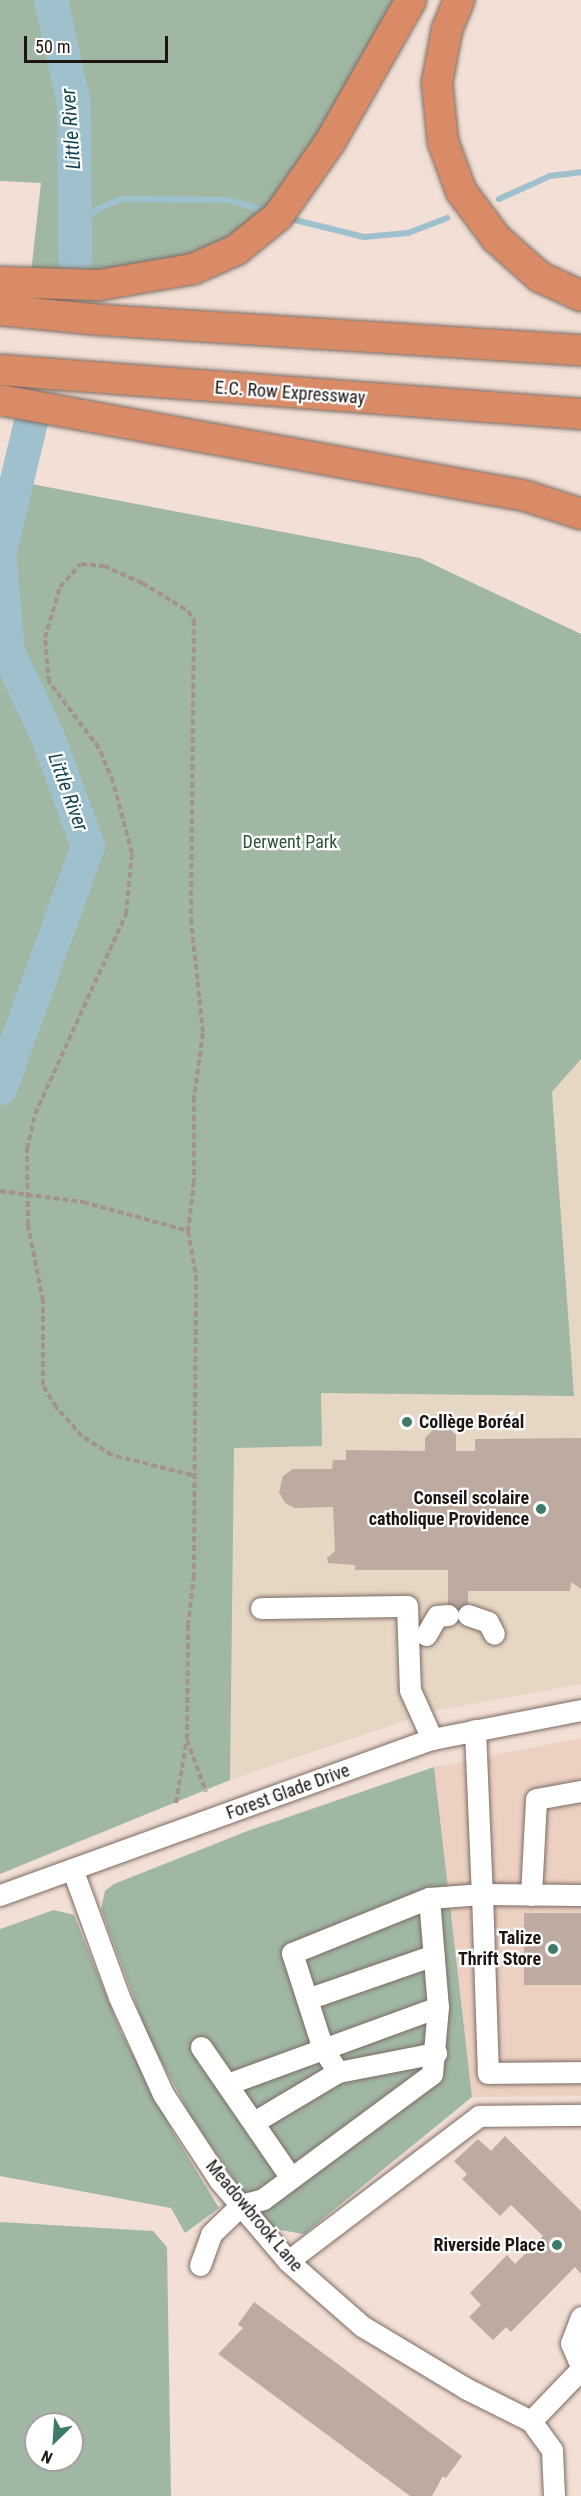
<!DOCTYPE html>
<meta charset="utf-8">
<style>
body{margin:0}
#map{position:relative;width:581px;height:2496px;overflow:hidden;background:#f2dfd5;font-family:"Roboto Condensed",sans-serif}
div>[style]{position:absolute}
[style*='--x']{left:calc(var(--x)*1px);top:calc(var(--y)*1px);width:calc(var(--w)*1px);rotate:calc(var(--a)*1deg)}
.built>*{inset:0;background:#ecd1c3}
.education>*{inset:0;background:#e6d6c4}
.green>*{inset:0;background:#a0b7a4}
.stream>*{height:6px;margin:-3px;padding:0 3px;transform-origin:3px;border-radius:3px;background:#9fc1cd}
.river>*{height:34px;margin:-17px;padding:0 17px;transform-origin:17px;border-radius:17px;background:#9fc1cd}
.building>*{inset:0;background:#bdaba1;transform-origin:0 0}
.path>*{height:4px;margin-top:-2px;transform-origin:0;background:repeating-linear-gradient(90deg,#a2948c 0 6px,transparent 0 9px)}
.roads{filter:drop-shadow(0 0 2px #7c6b62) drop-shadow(0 0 2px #7c6b62)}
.minor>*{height:21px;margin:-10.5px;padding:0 10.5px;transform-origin:10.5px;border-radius:10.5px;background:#fff}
.highway>*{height:30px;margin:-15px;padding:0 15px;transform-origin:15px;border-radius:15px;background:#d88b66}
.dots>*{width:16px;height:16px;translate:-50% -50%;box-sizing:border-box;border:3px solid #fff;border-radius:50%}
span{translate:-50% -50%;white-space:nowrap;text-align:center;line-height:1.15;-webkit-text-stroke:4.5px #fff;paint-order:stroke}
.street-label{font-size:18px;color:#1c1512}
.park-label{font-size:18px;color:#2b5536}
.poi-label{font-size:18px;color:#1c1512;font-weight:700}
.left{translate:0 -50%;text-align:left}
.right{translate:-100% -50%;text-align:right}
.water-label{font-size:20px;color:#114351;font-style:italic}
.north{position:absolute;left:24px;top:2412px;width:60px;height:60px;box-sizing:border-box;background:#fff;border:2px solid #a4a1a0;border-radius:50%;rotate:205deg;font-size:16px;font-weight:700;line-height:24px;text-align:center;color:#1c1512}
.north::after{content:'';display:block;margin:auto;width:21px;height:27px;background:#3c7b68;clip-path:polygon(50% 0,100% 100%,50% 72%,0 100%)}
.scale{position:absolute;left:24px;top:36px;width:144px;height:27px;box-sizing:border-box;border:3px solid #1c1512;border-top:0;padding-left:8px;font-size:18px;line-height:21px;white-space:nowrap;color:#1c1512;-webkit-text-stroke:4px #fff;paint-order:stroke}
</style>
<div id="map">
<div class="built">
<div style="clip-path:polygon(581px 1738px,581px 2096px,472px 2097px,434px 1767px)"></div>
</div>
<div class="education">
<div style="clip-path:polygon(581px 1059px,581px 1684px,433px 1711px,230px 1780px,233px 1309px,574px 1396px,552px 1092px)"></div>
</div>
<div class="green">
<div style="clip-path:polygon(0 0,402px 0,295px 173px,272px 204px,247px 225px,212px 247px,164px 263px,115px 272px,31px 273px,41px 183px,0 181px)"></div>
<div style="clip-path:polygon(0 478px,420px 558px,581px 634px,581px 1059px,552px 1092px,574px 1396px,321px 1393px,322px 1446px,234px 1448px,230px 1780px,0 1874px)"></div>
<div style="clip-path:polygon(434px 1767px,472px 2097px,304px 2234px,274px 2229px,239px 2187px,189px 2113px,148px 2036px,101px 1909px,105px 1891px,114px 1884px,250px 1830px)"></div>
<div style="clip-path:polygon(54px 1910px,74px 1915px,121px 2032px,174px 2134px,219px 2208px,185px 2233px,171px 2208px,0 2176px,0 1929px)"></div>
<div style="clip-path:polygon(evenodd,0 2222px,153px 2231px,167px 2247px,171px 2496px,0 2496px,0 2222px,36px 2424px,72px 2424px,72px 2460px,36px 2460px,36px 2424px)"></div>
</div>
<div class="stream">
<div style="--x:499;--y:199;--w:56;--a:-24.3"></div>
<div style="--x:550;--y:176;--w:31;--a:-7"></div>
<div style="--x:291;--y:219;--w:75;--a:13.9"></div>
<div style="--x:364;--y:237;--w:44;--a:-5.2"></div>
<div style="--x:408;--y:233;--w:42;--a:-21"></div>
<div style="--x:75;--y:232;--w:32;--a:-46"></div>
<div style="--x:97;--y:209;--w:27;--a:-22"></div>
<div style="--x:122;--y:199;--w:107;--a:0.5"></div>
<div style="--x:229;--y:200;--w:38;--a:17"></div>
</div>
<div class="river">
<div style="--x:51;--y:0;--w:107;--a:77.6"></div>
<div style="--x:74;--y:105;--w:154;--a:89.6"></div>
<div style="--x:0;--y:551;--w:133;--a:-76.5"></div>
<div style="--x:0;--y:561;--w:91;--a:85"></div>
<div style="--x:8;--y:652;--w:92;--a:64.8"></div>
<div style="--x:47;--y:735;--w:118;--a:69.7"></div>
<div style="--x:88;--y:846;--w:258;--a:109.9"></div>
</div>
<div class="building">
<div style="clip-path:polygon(437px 1426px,447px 1426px,456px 1435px,456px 1451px,475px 1451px,475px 1439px,581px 1438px,581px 1589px,571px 1582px,570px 1591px,468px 1591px,468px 1622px,448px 1622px,448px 1570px,355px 1570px,355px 1565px,328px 1563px,327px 1558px,335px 1551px,333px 1507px,295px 1508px,285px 1503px,279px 1492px,283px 1476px,293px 1469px,332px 1469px,333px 1460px,346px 1460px,346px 1450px,425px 1451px,425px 1438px)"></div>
<div style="left:524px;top:1913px;width:57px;height:72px"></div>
<div style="clip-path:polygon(505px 2136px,581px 2211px,581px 2274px,575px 2267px,511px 2332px,506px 2327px,493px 2340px,469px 2317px,481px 2305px,470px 2293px,507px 2255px,515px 2264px,543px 2236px,511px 2205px,500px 2216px,462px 2179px,467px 2174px,454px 2161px,478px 2139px,491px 2151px)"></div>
<div style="clip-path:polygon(254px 2302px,462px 2456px,446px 2478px,443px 2476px,432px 2496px,410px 2496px,218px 2354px,243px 2328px,238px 2324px)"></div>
</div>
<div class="path">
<div style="--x:0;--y:1191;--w:84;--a:7.5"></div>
<div style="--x:83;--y:1202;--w:109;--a:15.4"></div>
<div style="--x:192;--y:1475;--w:82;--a:-166"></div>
<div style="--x:112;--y:1455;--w:36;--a:-148"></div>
<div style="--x:82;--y:1436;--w:39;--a:-132"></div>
<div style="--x:56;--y:1407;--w:26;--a:-121"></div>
<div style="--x:43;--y:1385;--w:84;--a:-90"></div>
<div style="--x:43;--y:1301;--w:77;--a:-101.2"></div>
<div style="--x:28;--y:1225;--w:76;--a:-90.8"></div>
<div style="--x:27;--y:1149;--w:36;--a:-77"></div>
<div style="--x:35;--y:1114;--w:220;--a:-65.5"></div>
<div style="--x:126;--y:914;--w:61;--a:-84.4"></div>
<div style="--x:132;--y:853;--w:73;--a:-105"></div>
<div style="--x:113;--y:782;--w:37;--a:-112"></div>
<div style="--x:99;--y:748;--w:83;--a:-127.1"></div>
<div style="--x:49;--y:682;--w:44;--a:-95.2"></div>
<div style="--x:45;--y:638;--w:53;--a:-73.6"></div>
<div style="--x:60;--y:587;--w:31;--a:-48"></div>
<div style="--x:81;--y:564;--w:23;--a:5"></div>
<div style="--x:104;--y:566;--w:42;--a:24.1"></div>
<div style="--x:142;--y:583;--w:54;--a:31.3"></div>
<div style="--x:188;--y:611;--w:11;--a:56"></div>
<div style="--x:194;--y:620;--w:299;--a:90.6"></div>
<div style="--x:191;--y:919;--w:115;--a:84"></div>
<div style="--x:203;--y:1033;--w:65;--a:98"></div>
<div style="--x:194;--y:1097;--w:84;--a:90"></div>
<div style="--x:194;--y:1181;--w:50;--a:96.8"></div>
<div style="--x:188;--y:1231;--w:45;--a:79.7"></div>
<div style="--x:196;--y:1275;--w:300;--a:90.4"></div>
<div style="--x:194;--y:1575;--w:50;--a:96.8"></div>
<div style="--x:188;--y:1625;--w:115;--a:90.5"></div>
<div style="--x:187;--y:1740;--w:55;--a:69.9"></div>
<div style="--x:176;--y:1803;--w:60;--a:-80.4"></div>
</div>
<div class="roads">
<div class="minor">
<div style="--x:261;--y:1608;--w:146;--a:-0.8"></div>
<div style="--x:407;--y:1606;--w:84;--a:88"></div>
<div style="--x:410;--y:1690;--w:54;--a:65.8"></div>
<div style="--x:468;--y:1615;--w:21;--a:19"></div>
<div style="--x:488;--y:1622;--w:13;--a:63"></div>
<div style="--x:426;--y:1635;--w:22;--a:-60"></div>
<div style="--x:437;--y:1616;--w:11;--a:-5"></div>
<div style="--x:475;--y:1730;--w:164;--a:87.6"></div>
<div style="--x:482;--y:1894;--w:99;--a:0.6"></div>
<div style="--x:73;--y:1871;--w:134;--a:69.9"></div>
<div style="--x:119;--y:1997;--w:107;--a:65.6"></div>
<div style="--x:163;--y:2094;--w:104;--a:56.8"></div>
<div style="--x:220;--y:2181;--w:105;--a:49.6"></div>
<div style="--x:288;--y:2261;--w:98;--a:41.3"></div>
<div style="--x:362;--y:2326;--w:120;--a:31"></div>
<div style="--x:465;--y:2388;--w:74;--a:26.6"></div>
<div style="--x:531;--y:2421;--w:36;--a:54"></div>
<div style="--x:552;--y:2450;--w:46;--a:87.5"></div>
<div style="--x:0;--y:1895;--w:459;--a:-19.9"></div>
<div style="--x:432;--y:1739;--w:152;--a:-11"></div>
<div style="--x:531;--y:1895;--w:96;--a:-87"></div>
<div style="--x:536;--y:1799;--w:46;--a:-10.1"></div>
<div style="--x:429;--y:1898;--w:53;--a:-4.3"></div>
<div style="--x:482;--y:1894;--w:179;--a:88.1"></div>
<div style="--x:488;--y:2073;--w:93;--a:-0.6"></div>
<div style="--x:307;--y:1999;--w:134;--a:-19.1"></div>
<div style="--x:201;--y:2047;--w:159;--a:55.5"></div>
<div style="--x:338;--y:2072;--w:27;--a:-123"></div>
<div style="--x:323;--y:2049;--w:101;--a:-107.9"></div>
<div style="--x:292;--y:1953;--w:148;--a:-21.9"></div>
<div style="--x:429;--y:1898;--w:109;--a:85.3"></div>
<div style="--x:254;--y:2122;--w:98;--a:-30.8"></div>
<div style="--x:338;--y:2072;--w:100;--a:-11"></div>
<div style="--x:288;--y:2261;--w:240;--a:-37.2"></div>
<div style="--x:479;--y:2116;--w:102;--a:-0.6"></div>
<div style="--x:200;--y:2265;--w:33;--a:-70"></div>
<div style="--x:211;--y:2234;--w:42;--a:-44"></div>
<div style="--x:241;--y:2205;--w:23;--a:-15"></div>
<div style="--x:263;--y:2199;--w:210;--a:-36.5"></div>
<div style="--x:432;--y:2074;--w:67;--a:-84.9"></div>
<div style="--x:438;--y:2007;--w:224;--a:159.9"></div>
<div style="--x:581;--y:2317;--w:28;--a:111"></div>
<div style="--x:571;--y:2343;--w:26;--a:67"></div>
<div style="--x:531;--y:2421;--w:72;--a:-46.1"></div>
</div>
<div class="highway">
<div style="--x:459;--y:0;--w:31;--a:112"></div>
<div style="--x:447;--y:29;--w:55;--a:100.5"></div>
<div style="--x:437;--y:83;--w:59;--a:84.2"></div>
<div style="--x:443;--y:142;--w:52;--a:69.8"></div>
<div style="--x:461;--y:191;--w:59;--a:53.3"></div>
<div style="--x:496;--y:238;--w:59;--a:41.6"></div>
<div style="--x:540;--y:277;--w:45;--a:24.9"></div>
<div style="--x:0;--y:282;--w:99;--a:1.7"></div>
<div style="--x:99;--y:285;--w:95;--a:-9.7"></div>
<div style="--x:193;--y:269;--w:47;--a:-23.8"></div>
<div style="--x:236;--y:250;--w:54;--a:-39"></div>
<div style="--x:278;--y:216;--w:90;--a:-54.9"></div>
<div style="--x:330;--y:142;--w:163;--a:-60.3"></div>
<div style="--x:0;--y:310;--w:101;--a:5.7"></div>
<div style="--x:101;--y:320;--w:481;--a:3.6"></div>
<div style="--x:0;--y:370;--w:583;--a:4.33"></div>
<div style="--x:0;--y:400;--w:535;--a:10.34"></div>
<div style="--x:526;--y:496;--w:58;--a:18.1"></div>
</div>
</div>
<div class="dots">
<div style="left:407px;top:1422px;background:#3c7b68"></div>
<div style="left:541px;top:1509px;background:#3c7b68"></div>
<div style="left:553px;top:1949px;background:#3c7b68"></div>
<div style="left:557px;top:2245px;background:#3c7b68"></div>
</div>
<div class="street-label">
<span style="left:290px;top:393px;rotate:4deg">E.C. Row Expressway</span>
<span style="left:288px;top:1792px;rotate:-20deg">Forest Glade Drive</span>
<span style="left:254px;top:2216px;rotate:50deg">Meadowbrook Lane</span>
</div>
<div class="park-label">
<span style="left:290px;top:842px">Derwent Park</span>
</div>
<div class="poi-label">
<span class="left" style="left:419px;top:1422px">Collège Boréal</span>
<span class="right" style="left:529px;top:1509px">Conseil scolaire<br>catholique Providence</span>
<span class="right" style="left:541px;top:1949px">Talize<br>Thrift Store</span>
<span class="right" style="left:545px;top:2245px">Riverside Place</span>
</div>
<div class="water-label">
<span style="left:71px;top:129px;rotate:-94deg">Little River</span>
<span style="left:68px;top:792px;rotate:70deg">Little River</span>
</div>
<div class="north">N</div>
<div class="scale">50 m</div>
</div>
